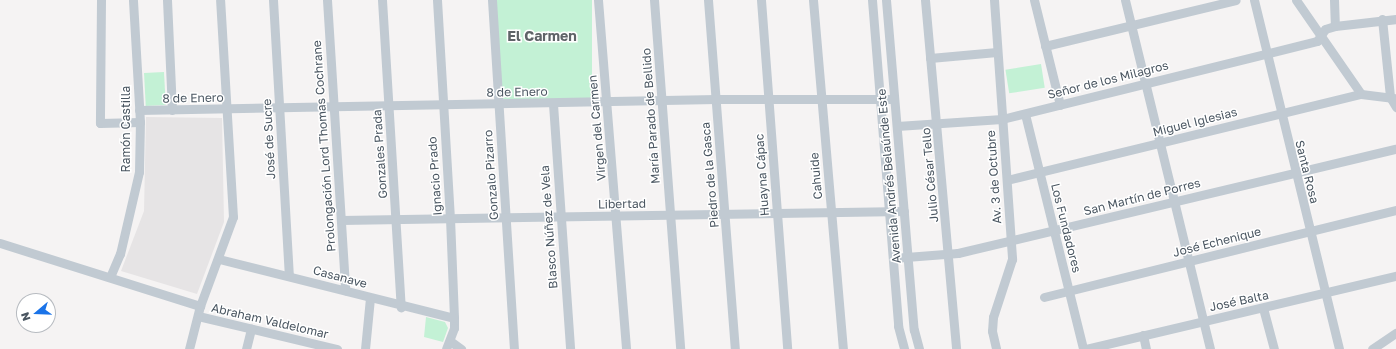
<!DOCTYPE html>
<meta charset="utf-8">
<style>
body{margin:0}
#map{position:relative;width:1396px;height:349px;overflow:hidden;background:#f5f3f3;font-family:"Golos Text",sans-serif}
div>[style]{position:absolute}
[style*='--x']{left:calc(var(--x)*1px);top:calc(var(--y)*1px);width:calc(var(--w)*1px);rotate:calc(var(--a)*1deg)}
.education>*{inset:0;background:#e6e4e5}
.green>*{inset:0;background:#c3f1d5;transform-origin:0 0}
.minor>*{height:9px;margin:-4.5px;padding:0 4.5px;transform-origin:4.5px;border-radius:4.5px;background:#c1cad2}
span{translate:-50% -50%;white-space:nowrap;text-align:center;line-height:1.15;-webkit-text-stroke:3px #fff;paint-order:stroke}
.street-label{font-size:12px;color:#4a5661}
.quarter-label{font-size:14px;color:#5f6368;font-weight:700}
.north{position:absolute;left:16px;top:293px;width:40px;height:40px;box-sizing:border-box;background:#fff;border:1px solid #b7bbc0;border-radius:50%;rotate:251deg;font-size:11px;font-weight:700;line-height:16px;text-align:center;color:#4a5661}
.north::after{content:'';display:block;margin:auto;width:14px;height:18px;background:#1a73e8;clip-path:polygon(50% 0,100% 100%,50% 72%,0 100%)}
</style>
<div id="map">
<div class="education">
<div style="clip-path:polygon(146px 117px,222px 118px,224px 222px,197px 294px,121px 271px,144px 211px)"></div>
</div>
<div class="green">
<div style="left:496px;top:0;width:96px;height:99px"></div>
<div style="left:1041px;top:64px;width:24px;height:36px;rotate:81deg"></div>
<div style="left:164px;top:72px;width:33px;height:20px;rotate:87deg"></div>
<div style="clip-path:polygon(426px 317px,445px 322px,448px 328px,443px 342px,424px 337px)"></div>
</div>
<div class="minor">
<div style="--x:101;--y:0;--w:123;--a:90.5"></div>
<div style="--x:100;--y:123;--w:40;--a:-1.4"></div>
<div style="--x:167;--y:0;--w:110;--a:87.4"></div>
<div style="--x:273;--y:0;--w:276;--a:86.7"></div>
<div style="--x:327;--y:0;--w:291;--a:86.4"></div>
<div style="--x:382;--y:0;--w:308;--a:86.5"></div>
<div style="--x:437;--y:0;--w:218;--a:86.6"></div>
<div style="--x:450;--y:218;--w:100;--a:87.7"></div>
<div style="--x:454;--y:318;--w:10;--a:90"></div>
<div style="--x:454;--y:328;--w:22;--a:111"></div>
<div style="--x:492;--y:0;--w:350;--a:86.4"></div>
<div style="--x:598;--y:0;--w:350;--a:85.4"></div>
<div style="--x:654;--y:0;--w:350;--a:85.7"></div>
<div style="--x:708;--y:0;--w:350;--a:85.6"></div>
<div style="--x:761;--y:0;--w:350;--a:85.7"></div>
<div style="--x:813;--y:0;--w:350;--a:85.1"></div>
<div style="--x:872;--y:0;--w:327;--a:85.4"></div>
<div style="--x:898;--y:326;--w:24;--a:75"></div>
<div style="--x:886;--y:0;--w:331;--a:85.2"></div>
<div style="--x:914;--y:330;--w:20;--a:75"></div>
<div style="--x:925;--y:0;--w:350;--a:84.9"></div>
<div style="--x:994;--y:0;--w:260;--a:86"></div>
<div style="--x:1012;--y:259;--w:61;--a:108.1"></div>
<div style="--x:993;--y:317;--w:14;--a:94"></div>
<div style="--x:992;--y:331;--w:18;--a:77"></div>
<div style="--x:1034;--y:0;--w:108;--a:76.1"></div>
<div style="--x:1125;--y:0;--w:359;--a:76.3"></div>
<div style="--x:1254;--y:0;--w:359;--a:76.3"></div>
<div style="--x:1296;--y:0;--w:114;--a:55.3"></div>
<div style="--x:1334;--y:0;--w:26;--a:88"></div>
<div style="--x:1382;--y:19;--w:78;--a:84.1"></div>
<div style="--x:1390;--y:97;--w:12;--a:59"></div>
<div style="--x:1045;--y:46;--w:196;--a:-13.5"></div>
<div style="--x:930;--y:58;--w:67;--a:-5.1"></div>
<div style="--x:553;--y:104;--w:246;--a:86"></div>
<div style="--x:139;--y:110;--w:577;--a:-1.09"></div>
<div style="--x:716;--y:99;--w:178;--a:0"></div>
<div style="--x:1025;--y:114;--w:242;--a:76.1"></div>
<div style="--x:897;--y:126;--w:105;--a:-3.8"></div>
<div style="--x:1002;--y:119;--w:325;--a:-13.9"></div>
<div style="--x:1317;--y:41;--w:14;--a:-56"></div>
<div style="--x:1325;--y:29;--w:10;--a:-17"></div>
<div style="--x:1335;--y:26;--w:61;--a:-6.5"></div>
<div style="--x:1007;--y:180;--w:364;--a:-13.7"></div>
<div style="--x:1361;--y:94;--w:35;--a:7"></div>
<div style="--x:341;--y:220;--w:563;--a:-0.92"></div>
<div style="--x:0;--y:243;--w:210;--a:17.5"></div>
<div style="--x:893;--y:258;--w:65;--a:-4.4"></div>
<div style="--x:958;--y:253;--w:450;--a:-13.4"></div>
<div style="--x:219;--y:259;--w:242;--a:14.1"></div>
<div style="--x:110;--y:277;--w:25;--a:-67"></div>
<div style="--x:120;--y:254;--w:84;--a:-77"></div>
<div style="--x:139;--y:172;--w:50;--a:-88.9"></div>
<div style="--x:140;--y:122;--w:122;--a:-93.3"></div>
<div style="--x:1044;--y:297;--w:363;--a:-13.9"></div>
<div style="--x:1263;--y:308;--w:42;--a:75"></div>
<div style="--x:198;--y:316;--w:143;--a:13.4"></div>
<div style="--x:1143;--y:335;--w:14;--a:78"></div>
<div style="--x:450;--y:341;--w:14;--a:36"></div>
<div style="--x:189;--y:349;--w:44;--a:-75.7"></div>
<div style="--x:200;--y:306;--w:95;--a:-69.7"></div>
<div style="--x:233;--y:217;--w:217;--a:-93.4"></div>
<div style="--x:246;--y:349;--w:21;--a:-76"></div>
<div style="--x:365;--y:349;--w:51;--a:-84.4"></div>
<div style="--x:1086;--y:349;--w:318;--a:-13.3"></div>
<div style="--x:1372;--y:349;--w:29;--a:-34"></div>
</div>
<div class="street-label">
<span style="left:1108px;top:80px;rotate:-14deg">Señor de los Milagros</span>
<span style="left:517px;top:92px;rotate:-1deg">8 de Enero</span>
<span style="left:193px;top:98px;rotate:-1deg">8 de Enero</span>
<span style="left:651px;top:116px;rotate:-94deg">María Parado de Bellido</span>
<span style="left:1195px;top:122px;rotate:-14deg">Miguel Iglesias</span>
<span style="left:597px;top:128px;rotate:-95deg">Virgen del Carmen</span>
<span style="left:126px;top:129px;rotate:-90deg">Ramón Castilla</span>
<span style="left:269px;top:139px;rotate:-93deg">José de Sucre</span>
<span style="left:324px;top:146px;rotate:-94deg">Prolongación Lord Thomas Cochrane</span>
<span style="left:380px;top:154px;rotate:-94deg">Gonzales Prada</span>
<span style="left:1307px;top:172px;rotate:76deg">Santa Rosa</span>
<span style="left:491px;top:175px;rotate:-94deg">Gonzalo Pizarro</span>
<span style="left:710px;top:175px;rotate:-95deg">Piedro de la Gasca</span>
<span style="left:762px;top:175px;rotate:-94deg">Huayna Cápac</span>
<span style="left:930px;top:175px;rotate:-95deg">Julio César Tello</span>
<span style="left:435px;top:176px;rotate:-94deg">Ignacio Prado</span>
<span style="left:816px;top:176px;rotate:-95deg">Cahuide</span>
<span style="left:889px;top:176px;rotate:-95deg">Avenida Andrés Belaúnde Este</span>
<span style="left:994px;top:177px;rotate:-94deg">Av. 3 de Octubre</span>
<span style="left:1142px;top:197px;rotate:-14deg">San Martín de Porres</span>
<span style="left:622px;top:204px;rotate:-1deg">Libertad</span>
<span style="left:549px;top:227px;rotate:-94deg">Blasco Núñez de Vela</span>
<span style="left:1066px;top:228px;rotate:76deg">Los Fundadores</span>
<span style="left:1217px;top:242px;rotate:-14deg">José Echenique</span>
<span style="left:340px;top:277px;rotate:15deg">Casanave</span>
<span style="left:1239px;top:301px;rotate:-12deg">José Balta</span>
<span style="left:270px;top:321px;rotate:13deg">Abraham Valdelomar</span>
</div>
<div class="quarter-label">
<span style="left:542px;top:36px">El Carmen</span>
</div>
<div class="north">N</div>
</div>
